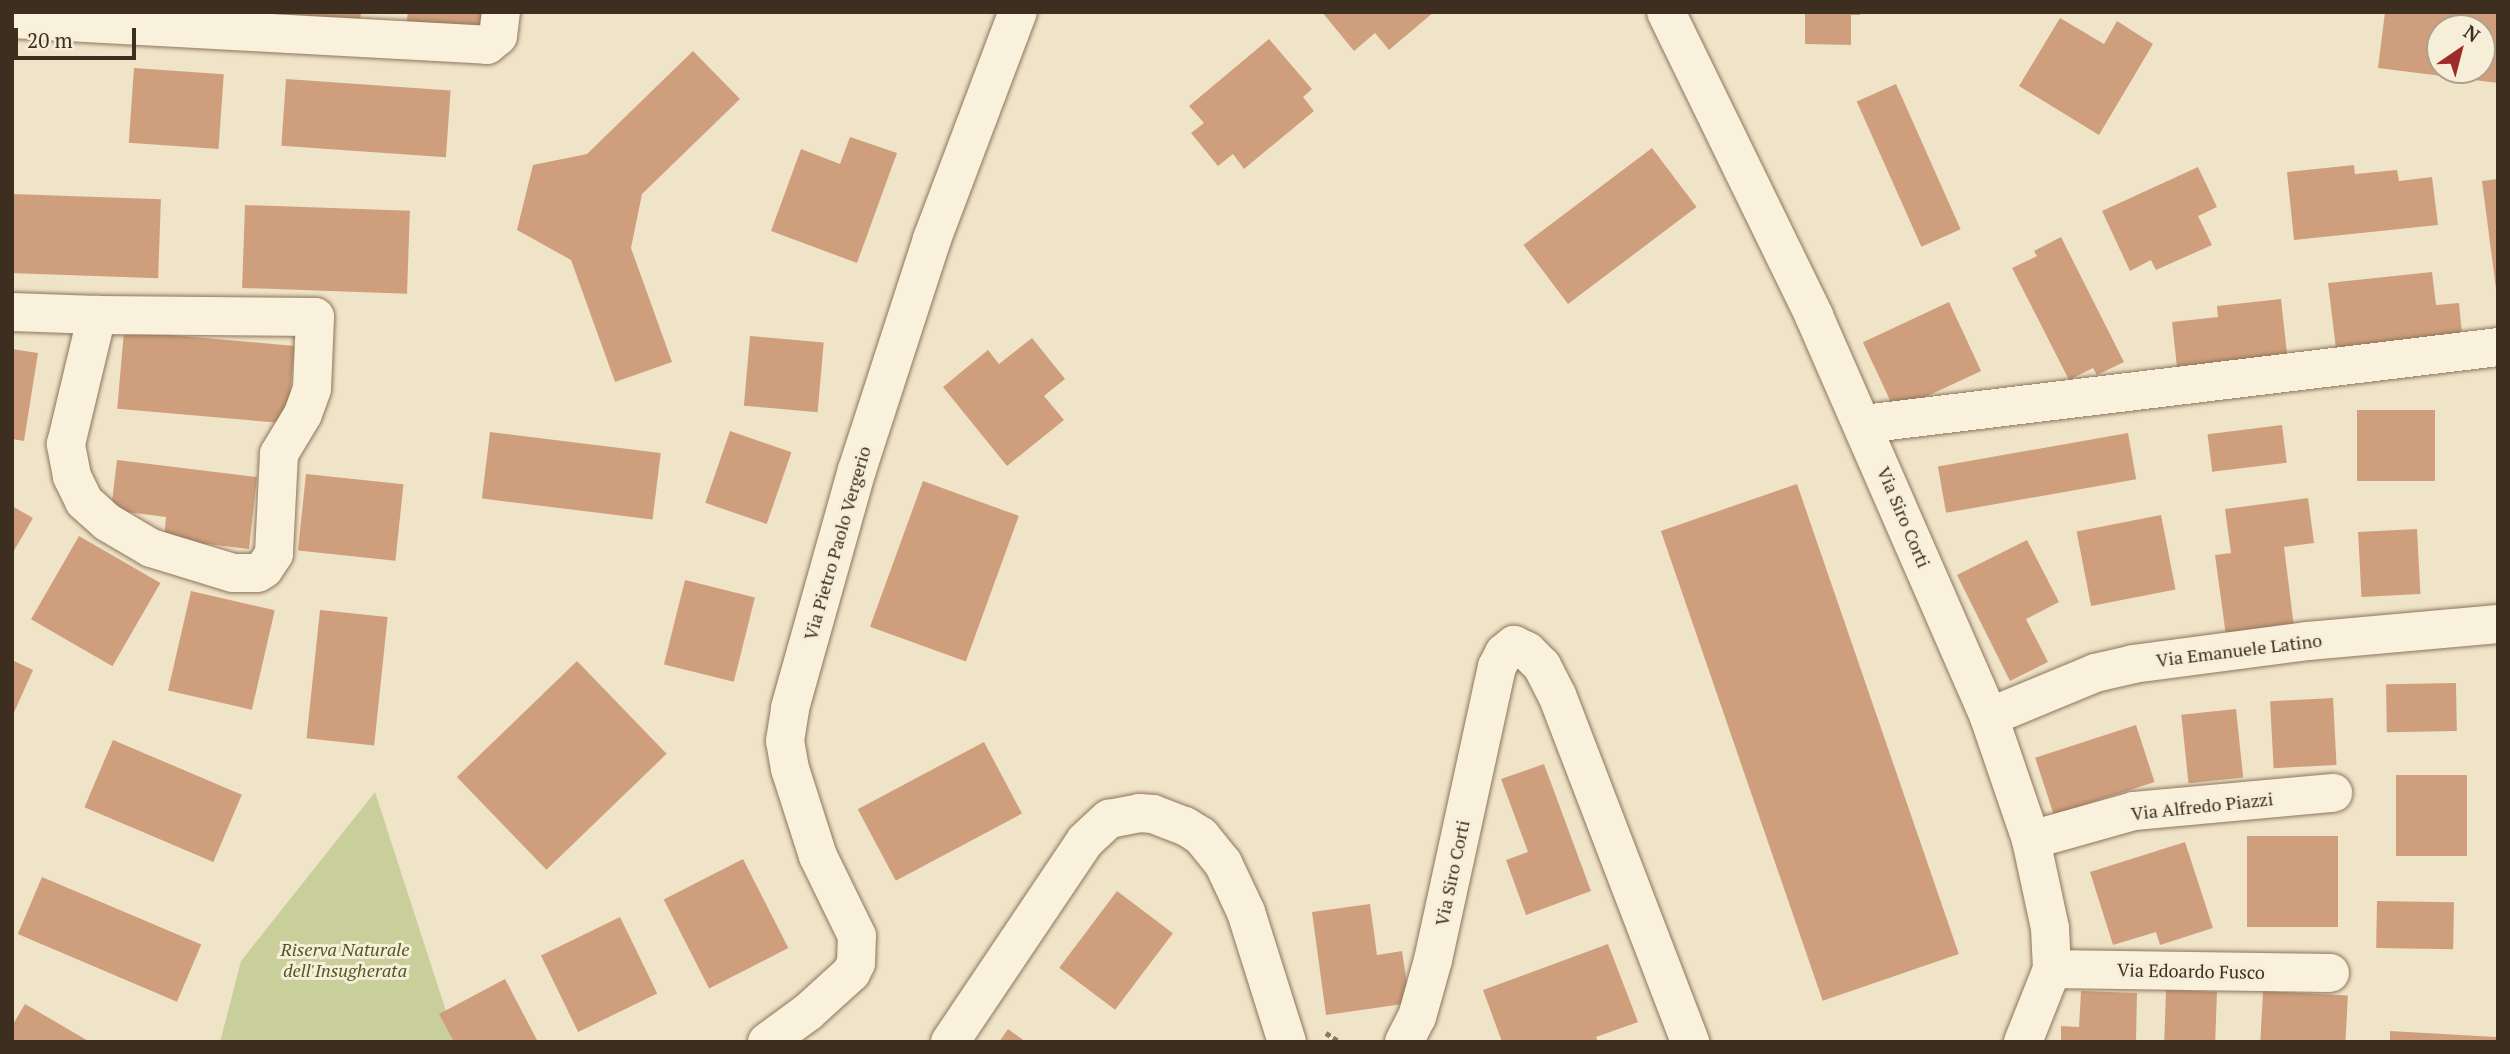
<!DOCTYPE html>
<style>
body{margin:0}
#map{position:relative;width:2510px;height:1054px;overflow:hidden;background:#f0e4c8;font-family:"PT Serif",serif}
div>[style]{position:absolute}
[style*='--x']{left:calc(var(--x)*1px);top:calc(var(--y)*1px);width:calc(var(--w)*1px);rotate:calc(var(--a)*1deg)}
.green>*{inset:0;background:#c9cf9b}
.building>*{inset:0;background:#cf9f7d;transform-origin:0 0}
.path>*{height:4.5px;margin-top:-2.25px;transform-origin:0;background:repeating-linear-gradient(90deg,#8d765c 0 5px,transparent 0 8.5px)}
.roads{filter:drop-shadow(0 0 2px #8d765c) drop-shadow(0 0 2px #8d765c)}
.minor>*{height:38px;margin:-19px;padding:0 19px;transform-origin:19px;border-radius:19px;background:#faf1dc}
span{translate:-50% -50%;white-space:nowrap;text-align:center;line-height:1.15;-webkit-text-stroke:6px #f7eed8;paint-order:stroke}
.street-label{font-size:18px;color:#3d2e20}
.park-label{font-size:18px;color:#4d5a26;font-style:italic}
.frame{position:absolute;inset:0;border:14px solid #3d2e20;pointer-events:none}
.north{position:absolute;left:2426px;top:14px;width:70px;height:70px;box-sizing:border-box;background:#f7eed8;border:2px solid #ada18e;border-radius:50%;rotate:35deg;font-size:19px;font-weight:700;line-height:28px;text-align:center;color:#3d2e20}
.north::after{content:'';display:block;margin:auto;width:24px;height:32px;background:#9e2a2b;clip-path:polygon(50% 0,100% 100%,50% 72%,0 100%)}
.scale{position:absolute;left:14px;top:28px;width:122px;height:32px;box-sizing:border-box;border:4px solid #3d2e20;border-top:0;padding-left:9px;font-size:21px;line-height:24px;white-space:nowrap;color:#3d2e20;-webkit-text-stroke:5px #f7eed8;paint-order:stroke}
</style>
<div id="map">
<div class="green">
<div style="clip-path:polygon(375px 792px,456px 1042px,220px 1042px,241px 961px)"></div>
</div>
<div class="building">
<div style="clip-path:polygon(269px 12px,361px 12px,359px 32px,268px 19px)"></div>
<div style="clip-path:polygon(408px 12px,491px 12px,487px 40px,406px 27px)"></div>
<div style="clip-path:polygon(1322px 12px,1434px 12px,1389px 50px,1375px 33px,1354px 51px)"></div>
<div style="clip-path:polygon(1805px 12px,1860px 12px,1860px 15px,1851px 15px,1851px 45px,1805px 44px)"></div>
<div style="clip-path:polygon(evenodd,2385px 12px,2498px 12px,2498px 83px,2378px 68px,2385px 12px,2440px 28px,2482px 28px,2482px 70px,2440px 70px,2440px 28px)"></div>
<div style="clip-path:polygon(2060px 18px,2104px 44px,2117px 21px,2153px 44px,2099px 135px,2019px 86px)"></div>
<div style="clip-path:polygon(1269px 39px,1312px 89px,1303px 97px,1314px 111px,1244px 169px,1233px 154px,1218px 166px,1191px 133px,1204px 123px,1189px 106px)"></div>
<div style="clip-path:polygon(693px 51px,740px 99px,642px 194px,631px 248px,672px 362px,615px 382px,571px 260px,517px 230px,533px 165px,587px 154px)"></div>
<div style="left:134px;top:68px;width:90px;height:75px;rotate:4deg"></div>
<div style="left:286px;top:79px;width:165px;height:67px;rotate:4deg"></div>
<div style="left:1896px;top:84px;width:159px;height:43px;rotate:66deg"></div>
<div style="clip-path:polygon(850px 137px,897px 153px,857px 263px,771px 231px,801px 149px,840px 164px)"></div>
<div style="left:1652px;top:148px;width:74px;height:161px;rotate:53deg"></div>
<div style="clip-path:polygon(2354px 165px,2355px 174px,2397px 170px,2399px 181px,2432px 177px,2438px 225px,2294px 240px,2287px 172px)"></div>
<div style="clip-path:polygon(2198px 167px,2217px 207px,2198px 216px,2212px 245px,2156px 270px,2151px 260px,2130px 271px,2102px 211px)"></div>
<div style="clip-path:polygon(2498px 179px,2498px 288px,2496px 289px,2482px 181px)"></div>
<div style="left:12px;top:194px;width:149px;height:79px;rotate:2deg"></div>
<div style="left:245px;top:205px;width:165px;height:83px;rotate:2deg"></div>
<div style="clip-path:polygon(2061px 237px,2124px 362px,2097px 375px,2093px 368px,2069px 380px,2012px 268px,2037px 256px,2034px 251px)"></div>
<div style="clip-path:polygon(2432px 272px,2436px 305px,2459px 303px,2462px 334px,2336px 349px,2328px 283px)"></div>
<div style="clip-path:polygon(2281px 299px,2288px 363px,2178px 376px,2172px 322px,2218px 317px,2217px 306px)"></div>
<div style="left:1949px;top:302px;width:76px;height:95px;rotate:65deg"></div>
<div style="left:124px;top:331px;width:171px;height:78px;rotate:5deg"></div>
<div style="left:750px;top:336px;width:74px;height:70px;rotate:5deg"></div>
<div style="clip-path:polygon(1032px 338px,1065px 379px,1044px 396px,1064px 420px,1007px 466px,943px 387px,988px 350px,999px 364px)"></div>
<div style="clip-path:polygon(12px 349px,38px 353px,24px 441px,12px 439px)"></div>
<div style="left:2357px;top:410px;width:78px;height:71px"></div>
<div style="left:2282px;top:425px;width:38px;height:75px;rotate:83deg"></div>
<div style="left:730px;top:431px;width:65px;height:76px;rotate:19deg"></div>
<div style="left:490px;top:432px;width:172px;height:67px;rotate:7deg"></div>
<div style="left:2128px;top:433px;width:47px;height:193px;rotate:80deg"></div>
<div style="clip-path:polygon(117px 460px,257px 477px,249px 549px,164px 539px,166px 517px,111px 510px)"></div>
<div style="left:306px;top:474px;width:98px;height:77px;rotate:6deg"></div>
<div style="left:923px;top:481px;width:102px;height:155px;rotate:20deg"></div>
<div style="left:1797px;top:484px;width:497px;height:144px;rotate:71deg"></div>
<div style="clip-path:polygon(2308px 498px,2314px 543px,2284px 547px,2294px 627px,2226px 636px,2215px 555px,2231px 553px,2225px 509px)"></div>
<div style="clip-path:polygon(12px 506px,33px 518px,12px 554px)"></div>
<div style="left:2161px;top:515px;width:76px;height:86px;rotate:79deg"></div>
<div style="left:2417px;top:529px;width:65px;height:59px;rotate:87deg"></div>
<div style="left:79px;top:536px;width:94px;height:96px;rotate:30deg"></div>
<div style="clip-path:polygon(2027px 540px,2059px 602px,2026px 619px,2048px 662px,2010px 681px,1957px 575px)"></div>
<div style="left:685px;top:580px;width:72px;height:87px;rotate:14deg"></div>
<div style="left:191px;top:591px;width:86px;height:102px;rotate:13deg"></div>
<div style="left:320px;top:610px;width:68px;height:129px;rotate:6deg"></div>
<div style="clip-path:polygon(12px 660px,33px 670px,12px 717px)"></div>
<div style="left:577px;top:661px;width:129px;height:167px;rotate:46deg"></div>
<div style="left:2456px;top:683px;width:48px;height:70px;rotate:89deg"></div>
<div style="left:2333px;top:698px;width:67px;height:63px;rotate:87deg"></div>
<div style="left:2236px;top:709px;width:69px;height:55px;rotate:84deg"></div>
<div style="left:2136px;top:725px;width:60px;height:106px;rotate:72deg"></div>
<div style="left:113px;top:740px;width:140px;height:73px;rotate:23deg"></div>
<div style="left:984px;top:742px;width:81px;height:143px;rotate:62deg"></div>
<div style="clip-path:polygon(1544px 764px,1591px 891px,1526px 915px,1506px 860px,1528px 852px,1501px 779px)"></div>
<div style="left:2396px;top:775px;width:71px;height:81px"></div>
<div style="left:2247px;top:836px;width:91px;height:91px"></div>
<div style="clip-path:polygon(2185px 842px,2213px 928px,2160px 945px,2156px 932px,2113px 945px,2090px 872px)"></div>
<div style="left:743px;top:859px;width:100px;height:89px;rotate:63deg"></div>
<div style="left:42px;top:877px;width:173px;height:62px;rotate:23deg"></div>
<div style="left:1117px;top:891px;width:70px;height:96px;rotate:37deg"></div>
<div style="left:2377px;top:901px;width:77px;height:47px;rotate:1deg"></div>
<div style="clip-path:polygon(1370px 904px,1377px 955px,1402px 951px,1410px 1003px,1326px 1015px,1312px 912px)"></div>
<div style="left:620px;top:917px;width:85px;height:88px;rotate:64deg"></div>
<div style="clip-path:polygon(1608px 944px,1638px 1022px,1596px 1037px,1598px 1042px,1502px 1042px,1483px 990px)"></div>
<div style="clip-path:polygon(505px 979px,538px 1042px,454px 1042px,439px 1014px)"></div>
<div style="left:2166px;top:990px;width:51px;height:52px;rotate:2deg"></div>
<div style="clip-path:polygon(2081px 991px,2137px 993px,2136px 1042px,2061px 1042px,2061px 1026px,2079px 1027px)"></div>
<div style="left:2263px;top:991px;width:85px;height:51px;rotate:3deg"></div>
<div style="clip-path:polygon(25px 1004px,90px 1042px,12px 1042px,12px 1026px)"></div>
<div style="clip-path:polygon(1008px 1029px,1026px 1042px,999px 1042px)"></div>
<div style="clip-path:polygon(2390px 1031px,2496px 1037px,2496px 1042px,2390px 1042px)"></div>
</div>
<div class="path">
<div style="--x:1326;--y:1033;--w:17;--a:33"></div>
</div>
<div class="roads">
<div class="minor">
<div style="--x:1666;--y:12;--w:338;--a:64"></div>
<div style="--x:1814;--y:316;--w:438;--a:66.4"></div>
<div style="--x:1989;--y:717;--w:130;--a:71.1"></div>
<div style="--x:2031;--y:840;--w:90;--a:77.8"></div>
<div style="--x:2050;--y:928;--w:41;--a:87.2"></div>
<div style="--x:2052;--y:969;--w:79;--a:111.7"></div>
<div style="--x:12;--y:19;--w:476;--a:3.1"></div>
<div style="--x:487;--y:45;--w:14;--a:-39"></div>
<div style="--x:498;--y:36;--w:24;--a:-83"></div>
<div style="--x:12;--y:312;--w:85;--a:2"></div>
<div style="--x:97;--y:315;--w:218;--a:0.5"></div>
<div style="--x:315;--y:317;--w:72;--a:92.4"></div>
<div style="--x:312;--y:389;--w:27;--a:110"></div>
<div style="--x:303;--y:414;--w:47;--a:121"></div>
<div style="--x:279;--y:454;--w:100;--a:92.9"></div>
<div style="--x:274;--y:554;--w:18;--a:124"></div>
<div style="--x:264;--y:569;--w:8;--a:150"></div>
<div style="--x:257;--y:573;--w:24;--a:180"></div>
<div style="--x:233;--y:573;--w:86;--a:-163"></div>
<div style="--x:151;--y:548;--w:51;--a:-149.4"></div>
<div style="--x:107;--y:522;--w:31;--a:-138"></div>
<div style="--x:84;--y:501;--w:28;--a:-116"></div>
<div style="--x:72;--y:476;--w:33;--a:-101"></div>
<div style="--x:66;--y:444;--w:133;--a:-76.5"></div>
<div style="--x:1864;--y:424;--w:639;--a:-6.92"></div>
<div style="--x:1989;--y:717;--w:115;--a:-22.5"></div>
<div style="--x:2095;--y:673;--w:39;--a:-13"></div>
<div style="--x:2133;--y:664;--w:177;--a:-7.5"></div>
<div style="--x:2308;--y:641;--w:191;--a:-5.1"></div>
<div style="--x:2031;--y:840;--w:107;--a:-15.7"></div>
<div style="--x:2134;--y:811;--w:200;--a:-5.2"></div>
<div style="--x:2052;--y:969;--w:278;--a:0.8"></div>
<div style="--x:767;--y:1042;--w:51;--a:-36.2"></div>
<div style="--x:808;--y:1012;--w:58;--a:-42.2"></div>
<div style="--x:851;--y:973;--w:11;--a:-63"></div>
<div style="--x:856;--y:963;--w:27;--a:-88"></div>
<div style="--x:857;--y:936;--w:89;--a:-116"></div>
<div style="--x:818;--y:856;--w:91;--a:-107.8"></div>
<div style="--x:790;--y:769;--w:28;--a:-100"></div>
<div style="--x:785;--y:741;--w:33;--a:-81"></div>
<div style="--x:790;--y:708;--w:247;--a:-74.3"></div>
<div style="--x:857;--y:470;--w:243;--a:-72"></div>
<div style="--x:932;--y:239;--w:243;--a:-69.3"></div>
<div style="--x:950;--y:1042;--w:242;--a:-56.1"></div>
<div style="--x:1085;--y:841;--w:33;--a:-43"></div>
<div style="--x:1109;--y:819;--w:31;--a:-11"></div>
<div style="--x:1139;--y:813;--w:14;--a:4"></div>
<div style="--x:1153;--y:814;--w:34;--a:21"></div>
<div style="--x:1185;--y:826;--w:19;--a:32"></div>
<div style="--x:1201;--y:836;--w:35;--a:51"></div>
<div style="--x:1223;--y:863;--w:54;--a:64.9"></div>
<div style="--x:1246;--y:912;--w:136;--a:72.5"></div>
<div style="--x:1404;--y:1042;--w:28;--a:-63"></div>
<div style="--x:1417;--y:1017;--w:59;--a:-74.3"></div>
<div style="--x:1433;--y:960;--w:300;--a:-77.7"></div>
<div style="--x:1497;--y:667;--w:16;--a:-63"></div>
<div style="--x:1504;--y:653;--w:13;--a:-39"></div>
<div style="--x:1514;--y:645;--w:14;--a:25"></div>
<div style="--x:1527;--y:651;--w:21;--a:45"></div>
<div style="--x:1542;--y:666;--w:33;--a:63"></div>
<div style="--x:1557;--y:695;--w:372;--a:69"></div>
</div>
</div>
<div class="street-label">
<span style="left:1904px;top:517px;rotate:67deg">Via Siro Corti</span>
<span style="left:837px;top:543px;rotate:-74deg">Via Pietro Paolo Vergerio</span>
<span style="left:2239px;top:650px;rotate:-7deg">Via Emanuele Latino</span>
<span style="left:2202px;top:806px;rotate:-6deg">Via Alfredo Piazzi</span>
<span style="left:1452px;top:873px;rotate:-78deg">Via Siro Corti</span>
<span style="left:2191px;top:971px;rotate:1deg">Via Edoardo Fusco</span>
</div>
<div class="park-label">
<span style="left:345px;top:960px">Riserva Naturale<br>dell'Insugherata</span>
</div>
<div class="frame"></div>
<div class="north">N</div>
<div class="scale">20 m</div>
</div>
